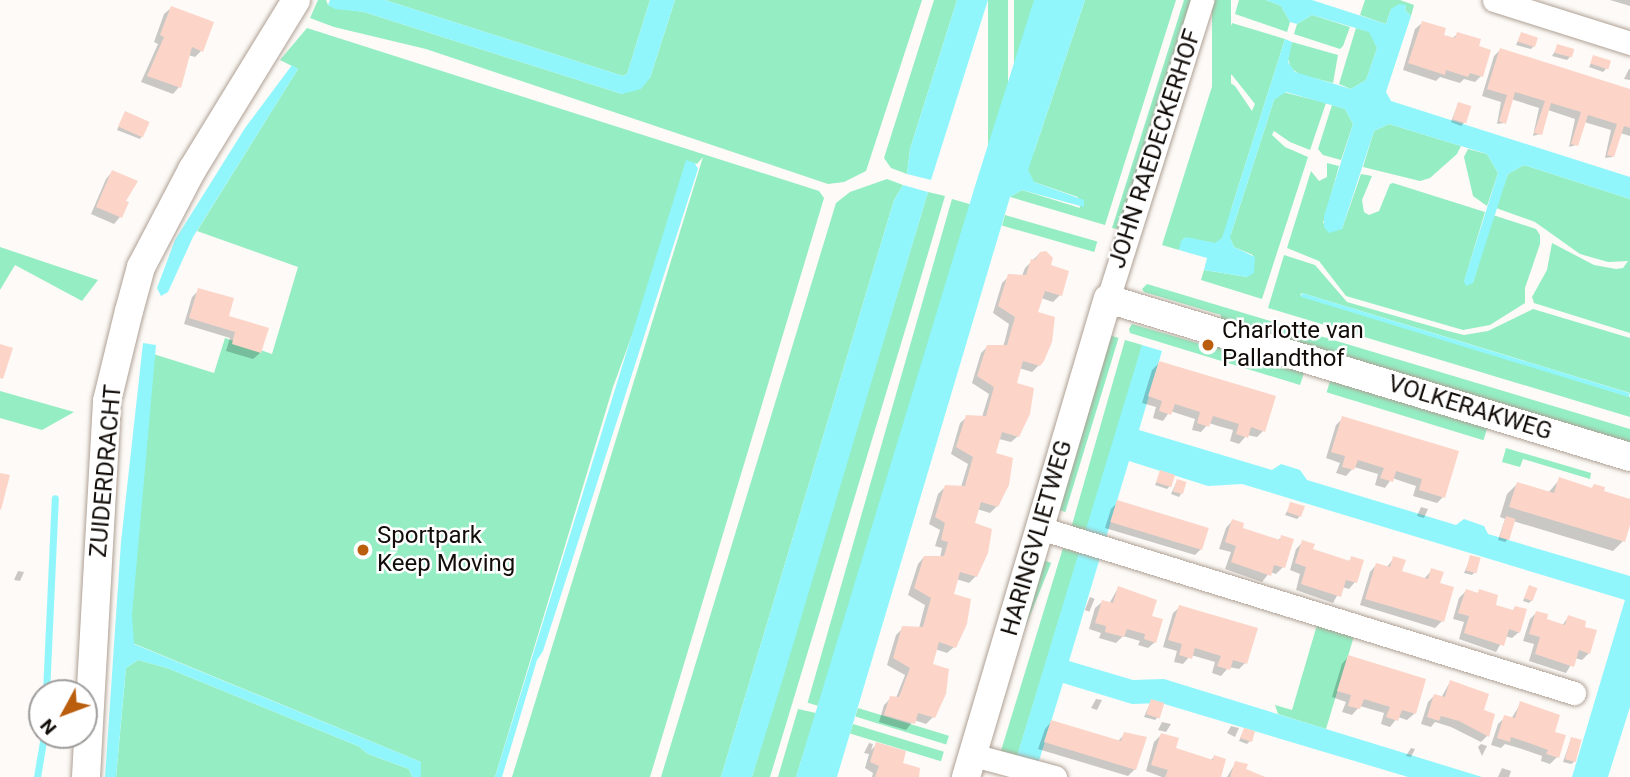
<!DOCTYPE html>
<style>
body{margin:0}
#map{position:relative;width:1630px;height:777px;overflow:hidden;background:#fdfaf7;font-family:Roboto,sans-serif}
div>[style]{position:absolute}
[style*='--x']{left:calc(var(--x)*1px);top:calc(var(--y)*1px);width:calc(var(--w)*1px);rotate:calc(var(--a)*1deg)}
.green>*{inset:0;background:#94edc3;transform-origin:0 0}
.water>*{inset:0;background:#91f6fb;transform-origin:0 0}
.shadow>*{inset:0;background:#0003;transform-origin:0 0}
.stream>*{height:7px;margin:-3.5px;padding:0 3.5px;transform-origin:3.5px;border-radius:3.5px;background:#91f6fb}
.building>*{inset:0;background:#fcd5c8;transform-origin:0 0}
.roads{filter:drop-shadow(0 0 2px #aea094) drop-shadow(0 0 2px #aea094)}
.minor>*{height:23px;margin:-11.5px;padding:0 11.5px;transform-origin:11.5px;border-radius:11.5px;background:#fff}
.tertiary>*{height:28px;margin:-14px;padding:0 14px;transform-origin:14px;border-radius:14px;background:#fff}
.dots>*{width:19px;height:19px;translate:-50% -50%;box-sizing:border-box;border:4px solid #fff;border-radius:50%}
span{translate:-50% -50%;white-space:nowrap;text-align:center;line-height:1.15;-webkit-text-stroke:5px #fff;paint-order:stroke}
.street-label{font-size:24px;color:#120d09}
.poi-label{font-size:24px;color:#120d09}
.left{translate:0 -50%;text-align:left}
.north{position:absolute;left:28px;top:679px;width:70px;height:70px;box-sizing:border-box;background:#fff;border:2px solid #a09e9d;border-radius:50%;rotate:229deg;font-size:19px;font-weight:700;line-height:28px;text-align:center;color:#120d09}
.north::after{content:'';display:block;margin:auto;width:24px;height:32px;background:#ba5d0d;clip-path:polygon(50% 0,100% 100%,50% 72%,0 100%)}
</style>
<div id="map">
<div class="green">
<div style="clip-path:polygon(318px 0,326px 0,328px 5px,336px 8px,364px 12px,622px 94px,650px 78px,675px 0,922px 0,866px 171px,844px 182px,828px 184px,426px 49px,334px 27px,310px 18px)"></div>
<div style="clip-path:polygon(385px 0,650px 0,627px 74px,623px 76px)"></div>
<div style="clip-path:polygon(934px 0,957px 0,910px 149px,907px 174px,891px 168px,884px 158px)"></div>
<div style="left:988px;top:0;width:20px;height:189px"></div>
<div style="left:1014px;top:0;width:20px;height:190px"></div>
<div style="clip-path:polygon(1085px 0,1176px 0,1105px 225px,1010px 197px,1022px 190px,1080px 208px,1078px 197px,1034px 182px,1028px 170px)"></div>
<div style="clip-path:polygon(1184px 0,1193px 0,1121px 225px,1117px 229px,1112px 228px)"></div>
<div style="left:1212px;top:0;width:19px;height:250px"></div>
<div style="clip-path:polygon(1239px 0,1266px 0,1281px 6px,1290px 22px,1287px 32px,1235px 14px)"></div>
<div style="clip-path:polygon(1365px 0,1400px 0,1414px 5px,1411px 16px,1405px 10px,1406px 6px,1391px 9px,1386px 24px,1360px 15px)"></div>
<div style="clip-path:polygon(1312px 15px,1350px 27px,1343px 46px,1340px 49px,1294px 34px,1297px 24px)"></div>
<div style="clip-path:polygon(1232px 23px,1285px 39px,1222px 238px,1215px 243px,1184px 238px,1179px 250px,1162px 245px,1216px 74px,1235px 86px,1252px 111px,1255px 104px,1232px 75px,1218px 69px)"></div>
<div style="clip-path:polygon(307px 28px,819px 191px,824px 198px,650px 777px,512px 777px,703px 157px,697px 164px,695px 163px,613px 387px,495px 777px,421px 777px,421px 762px,135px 644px,124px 644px,147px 352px,214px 373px,225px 338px,272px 354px,298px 267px,197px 231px,298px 69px,280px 60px)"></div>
<div style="clip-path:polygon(1356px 28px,1370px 32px,1377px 48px,1366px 80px,1351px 89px,1339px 84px)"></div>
<div style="clip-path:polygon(1292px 42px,1338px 55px,1333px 83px,1299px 74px,1291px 68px,1287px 56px)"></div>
<div style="clip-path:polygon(1283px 92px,1326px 103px,1310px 150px,1290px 142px,1274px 131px,1272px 135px,1285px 147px,1308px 157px,1262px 299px,1201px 280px,1204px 270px,1247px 277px,1253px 255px,1234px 247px,1230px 237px,1274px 100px)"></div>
<div style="clip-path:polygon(1332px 105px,1345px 109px,1353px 124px,1341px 160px,1323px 155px,1318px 149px)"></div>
<div style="clip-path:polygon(1389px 124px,1461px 146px,1457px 154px,1430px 178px,1420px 181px,1363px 167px,1374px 131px)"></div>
<div style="clip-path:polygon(1468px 149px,1487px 154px,1498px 173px,1487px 206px,1473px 196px,1464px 157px)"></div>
<div style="clip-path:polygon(1327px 163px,1339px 166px,1323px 223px,1342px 229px,1361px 174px,1372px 176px,1362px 200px,1364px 212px,1369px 215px,1379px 211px,1390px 184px,1393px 183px,1485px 212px,1464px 282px,1473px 283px,1493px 215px,1536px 229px,1540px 235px,1540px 244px,1525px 288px,1525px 303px,1490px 325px,1463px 330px,1346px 296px,1319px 261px,1287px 248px,1311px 171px,1319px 181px,1327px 177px)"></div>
<div style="clip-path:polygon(1524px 165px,1630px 199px,1630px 333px,1534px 303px,1532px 297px,1547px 270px,1552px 243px,1594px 265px,1616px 269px,1623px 268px,1628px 261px,1608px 262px,1580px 254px,1535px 222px,1496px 208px,1508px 174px)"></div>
<div style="clip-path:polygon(887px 179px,903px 185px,894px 200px,721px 777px,661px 777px,836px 203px,850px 192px)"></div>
<div style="clip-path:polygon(928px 192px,945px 196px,913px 304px,770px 777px,752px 777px)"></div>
<div style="left:952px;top:199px;width:19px;height:524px;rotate:16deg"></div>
<div style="left:1005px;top:215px;width:96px;height:11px;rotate:16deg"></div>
<div style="clip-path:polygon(0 247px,98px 280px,82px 301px,15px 265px,0 290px)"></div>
<div style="clip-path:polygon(1284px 255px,1315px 265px,1347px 302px,1448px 331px,1464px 335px,1488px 331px,1533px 309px,1630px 338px,1630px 393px,1302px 293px,1300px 295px,1630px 397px,1630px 417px,1268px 308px)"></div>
<div style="clip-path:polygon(1147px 284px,1630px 429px,1630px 444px,1220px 321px,1221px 315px,1144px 292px,1142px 289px)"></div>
<div style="clip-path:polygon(1132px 324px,1211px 347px,1213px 342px,1305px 370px,1300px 385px,1130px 333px,1129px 329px)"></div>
<div style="left:1109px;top:335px;width:10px;height:182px;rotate:17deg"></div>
<div style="left:1125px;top:340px;width:18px;height:198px;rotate:16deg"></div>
<div style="left:1331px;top:378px;width:164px;height:15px;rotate:17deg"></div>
<div style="clip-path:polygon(0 391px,74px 412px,42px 430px,0 418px)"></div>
<div style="clip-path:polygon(1506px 448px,1591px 473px,1590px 479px,1523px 459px,1520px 467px,1502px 462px)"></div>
<div style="left:1063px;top:548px;width:17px;height:212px;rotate:17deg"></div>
<div style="left:1041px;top:559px;width:11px;height:178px;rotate:22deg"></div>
<div style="clip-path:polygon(1317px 625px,1354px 636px,1326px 729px,1278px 714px,1275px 705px,1292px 710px)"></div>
<div style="clip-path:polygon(138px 660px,167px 668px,358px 746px,368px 754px,409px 769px,412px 777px,116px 777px,126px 668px)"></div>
<div style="left:858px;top:708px;width:95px;height:9px;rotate:17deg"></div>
<div style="clip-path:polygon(798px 709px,816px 713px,796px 777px,778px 777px)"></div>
<div style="left:853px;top:724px;width:95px;height:10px;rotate:17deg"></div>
</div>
<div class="water">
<div style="clip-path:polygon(330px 0,385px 0,623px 76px,627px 74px,650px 0,675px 0,650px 78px,641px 89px,622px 94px,364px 12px,335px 9px,328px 5px)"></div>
<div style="clip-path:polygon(957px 0,988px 0,931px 180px,907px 174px,910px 149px)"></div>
<div style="clip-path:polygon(1034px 0,1085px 0,1028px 170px,1034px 182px,1084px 200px,1084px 207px,1022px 190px,1010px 197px,837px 777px,796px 777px,975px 186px)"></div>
<div style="clip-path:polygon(1266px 0,1312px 0,1386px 24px,1391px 9px,1399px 4px,1406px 5px,1405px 10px,1411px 16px,1386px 92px,1391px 101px,1630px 177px,1630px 199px,1524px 165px,1508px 174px,1473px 283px,1466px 286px,1464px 281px,1498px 173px,1487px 154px,1389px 124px,1374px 131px,1342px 229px,1329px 233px,1324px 227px,1324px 216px,1353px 124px,1345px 109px,1286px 92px,1274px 100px,1230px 237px,1234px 247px,1255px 257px,1254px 273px,1247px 277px,1204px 270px,1207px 258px,1179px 250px,1181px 241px,1186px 237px,1215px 243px,1222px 238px,1285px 39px,1292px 42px,1288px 62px,1295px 72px,1351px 89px,1366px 80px,1377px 48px,1369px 32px,1312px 15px,1297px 24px,1290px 22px,1281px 6px)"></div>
<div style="clip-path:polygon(292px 65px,298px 69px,193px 237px,168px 292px,161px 296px,157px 288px,175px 240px,245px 128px)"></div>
<div style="clip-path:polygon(686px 160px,695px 163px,698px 169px,543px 651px,537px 660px,502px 777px,495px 777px)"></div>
<div style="clip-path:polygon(903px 185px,928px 192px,784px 675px,752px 777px,721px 777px,894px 200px)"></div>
<div style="left:1302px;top:293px;width:343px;height:4px;rotate:17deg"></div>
<div style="clip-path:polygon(143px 343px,156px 345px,132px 615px,134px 644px,421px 762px,421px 777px,412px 777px,409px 769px,368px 754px,358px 746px,167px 668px,138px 660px,126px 668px,116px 777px,105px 777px,121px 542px)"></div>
<div style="clip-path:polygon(1142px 345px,1162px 351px,1139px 430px,1272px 470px,1281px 464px,1300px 470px,1307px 480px,1456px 525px,1464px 519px,1484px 526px,1488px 534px,1630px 576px,1630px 707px,1608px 777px,1572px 777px,1625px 600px,1242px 484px,1208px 486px,1129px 461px,1069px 661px,1133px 680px,1164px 679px,1482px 777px,1408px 777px,1161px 703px,1132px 704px,1063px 683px,1034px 777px,1017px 756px)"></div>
</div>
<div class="shadow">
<div style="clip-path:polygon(1610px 0,1630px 0,1630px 6px)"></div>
<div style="clip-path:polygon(171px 8px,201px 51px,195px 57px,188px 55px,179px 87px,173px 94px,141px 82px,158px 44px,154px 42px,164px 14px)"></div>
<div style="clip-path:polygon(1422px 23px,1442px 36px,1452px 39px,1457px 34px,1477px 47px,1481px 76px,1475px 82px,1464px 79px,1460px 83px,1440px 77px,1436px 81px,1403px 70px,1415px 29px)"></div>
<div style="clip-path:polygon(1521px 34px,1534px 46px,1531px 49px,1516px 45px)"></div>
<div style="clip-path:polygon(1558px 46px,1570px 57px,1567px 60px,1552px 56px)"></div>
<div style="clip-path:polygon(1500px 50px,1630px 90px,1630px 136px,1620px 133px,1612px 157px,1605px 158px,1611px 130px,1584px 122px,1576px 145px,1569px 147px,1575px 119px,1548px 110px,1540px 134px,1533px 136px,1539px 108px,1511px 99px,1504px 123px,1497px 124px,1501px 102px,1482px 96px,1494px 56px)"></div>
<div style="clip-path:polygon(1594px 57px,1606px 69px,1603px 72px,1589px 67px)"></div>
<div style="clip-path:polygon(1629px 69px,1630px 69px,1630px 80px,1624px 79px)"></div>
<div style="clip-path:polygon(1458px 104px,1464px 123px,1461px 126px,1451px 122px)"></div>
<div style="clip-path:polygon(125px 113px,142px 136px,140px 139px,117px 130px)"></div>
<div style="clip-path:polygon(112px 172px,126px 197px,120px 217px,114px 224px,91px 214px,106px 179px)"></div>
<div style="clip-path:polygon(1040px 253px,1060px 295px,1053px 302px,1041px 298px,1036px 314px,1039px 365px,1032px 372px,1019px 368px,1015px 384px,1018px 436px,1011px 442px,999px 439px,994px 454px,997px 506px,990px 513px,977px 509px,973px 524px,976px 576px,969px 583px,956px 579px,951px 595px,954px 647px,947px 653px,935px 649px,930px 665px,933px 717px,926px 724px,914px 720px,906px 730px,879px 722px,884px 705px,891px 698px,896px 698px,905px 675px,887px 665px,896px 635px,903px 628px,919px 628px,925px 605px,908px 595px,918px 564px,924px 557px,940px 558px,942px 548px,935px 546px,940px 530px,929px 524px,938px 494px,945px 487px,961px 487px,968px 464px,951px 454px,960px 423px,967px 417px,982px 417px,989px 394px,972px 383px,981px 353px,988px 346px,1003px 347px,1005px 340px,1009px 324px,993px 313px,1002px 283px,1009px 276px,1022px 276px,1025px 268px)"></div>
<div style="clip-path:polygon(199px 290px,260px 353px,253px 359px,226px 351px,230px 338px,184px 324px,192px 297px)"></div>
<div style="clip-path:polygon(1159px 363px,1263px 431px,1257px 437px,1247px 435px,1239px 444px,1230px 441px,1233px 430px,1218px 426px,1209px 423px,1201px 432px,1192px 430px,1195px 419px,1170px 411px,1163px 421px,1153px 418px,1156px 407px,1142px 403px,1152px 370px)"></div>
<div style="clip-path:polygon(1343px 418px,1457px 452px,1443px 497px,1437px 503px,1413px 496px,1416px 486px,1392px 478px,1385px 488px,1375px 485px,1378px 474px,1354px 467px,1346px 476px,1336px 473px,1340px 463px,1326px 458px,1336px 425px)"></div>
<div style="clip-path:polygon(1161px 472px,1170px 486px,1167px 489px,1155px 485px)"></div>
<div style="clip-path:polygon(1560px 479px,1591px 489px,1594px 486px,1602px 492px,1630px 501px,1630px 518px,1623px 541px,1613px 551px,1513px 521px,1508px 539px,1505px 542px,1498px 540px,1505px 519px,1500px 517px,1507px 494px,1517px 484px,1548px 493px)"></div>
<div style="clip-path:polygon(1177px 481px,1181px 494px,1179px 497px,1171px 494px)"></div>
<div style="clip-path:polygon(1118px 502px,1201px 549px,1195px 555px,1105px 528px,1111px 509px)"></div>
<div style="clip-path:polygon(1291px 504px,1300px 516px,1297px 519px,1285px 515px)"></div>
<div style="clip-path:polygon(1421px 507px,1428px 509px,1424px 518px,1417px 516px)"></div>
<div style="clip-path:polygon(1232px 521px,1241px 529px,1277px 541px,1282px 537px,1283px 567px,1276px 574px,1270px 572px,1262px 582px,1225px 569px,1231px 552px,1219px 549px,1226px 528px)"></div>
<div style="clip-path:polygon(1303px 542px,1311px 550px,1348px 562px,1352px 558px,1355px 582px,1349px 589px,1342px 587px,1333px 603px,1296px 590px,1300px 574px,1290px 570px,1296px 549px)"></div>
<div style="clip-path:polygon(1471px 557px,1475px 572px,1472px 575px,1464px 573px)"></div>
<div style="clip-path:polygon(1394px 558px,1400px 572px,1424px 579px,1432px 570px,1438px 584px,1442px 621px,1435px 628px,1360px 605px,1370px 572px,1376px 565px,1386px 568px)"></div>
<div style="clip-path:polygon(18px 571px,24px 572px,20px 581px,14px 580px)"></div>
<div style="clip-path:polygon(1529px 587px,1532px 600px,1529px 603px,1523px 601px)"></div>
<div style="clip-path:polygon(1118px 588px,1150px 617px,1155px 642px,1148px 648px,1138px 645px,1140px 641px,1123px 636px,1116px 643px,1099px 638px,1101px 633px,1089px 629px,1095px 608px,1102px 602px,1109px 604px)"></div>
<div style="clip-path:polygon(1466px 591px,1476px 594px,1480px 591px,1493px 606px,1511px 612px,1515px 608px,1519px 632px,1512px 638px,1505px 636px,1496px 652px,1459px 639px,1464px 622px,1453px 619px,1459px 598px)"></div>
<div style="left:1090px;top:597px;width:5px;height:14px;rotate:22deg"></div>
<div style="clip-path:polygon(1180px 607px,1245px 663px,1239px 669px,1229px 667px,1221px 676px,1212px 673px,1215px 662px,1191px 655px,1183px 664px,1174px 662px,1177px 651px,1163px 647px,1173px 613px)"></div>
<div style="clip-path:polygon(1536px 613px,1545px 620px,1562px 626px,1568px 617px,1589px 653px,1582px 660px,1575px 658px,1566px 673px,1529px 661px,1534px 644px,1523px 641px,1530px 619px)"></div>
<div style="clip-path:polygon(1348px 657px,1424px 680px,1414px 714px,1407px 720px,1398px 717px,1390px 727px,1381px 724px,1384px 713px,1360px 706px,1352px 715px,1342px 712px,1346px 702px,1332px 697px,1342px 664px)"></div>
<div style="clip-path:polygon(1450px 682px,1482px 712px,1487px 736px,1481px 742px,1451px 727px,1435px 722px,1431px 727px,1421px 724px,1428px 702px,1434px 696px,1441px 698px)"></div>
<div style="clip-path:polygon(1096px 699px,1102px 700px,1097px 710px,1091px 708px)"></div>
<div style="clip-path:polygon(1151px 701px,1158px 717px,1155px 720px,1144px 717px)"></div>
<div style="clip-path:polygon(1521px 703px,1553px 733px,1557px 757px,1550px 764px,1541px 761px,1542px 756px,1522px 749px,1505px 744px,1501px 748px,1491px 745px,1498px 724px,1505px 717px,1511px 719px)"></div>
<div style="clip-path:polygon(1051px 722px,1118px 741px,1125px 734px,1135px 769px,1128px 776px,1038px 749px,1045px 729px)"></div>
<div style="clip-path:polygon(1162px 722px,1171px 724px,1166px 732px,1158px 730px)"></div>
<div style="clip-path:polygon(1231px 726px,1239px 728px,1235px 737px,1227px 733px)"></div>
<div style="clip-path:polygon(1244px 730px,1250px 741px,1247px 744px,1239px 741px)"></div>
<div style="clip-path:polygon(1161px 735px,1174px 749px,1210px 761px,1214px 757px,1219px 777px,1162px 777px,1146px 771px,1154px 742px)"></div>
<div style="clip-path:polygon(1571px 739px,1574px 762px,1571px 764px,1563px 762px)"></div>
<div style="clip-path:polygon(869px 743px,873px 744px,871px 750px,877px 744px,917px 777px,872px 777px,873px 773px,865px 768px,869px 754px,864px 753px)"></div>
<div style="clip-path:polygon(1481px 744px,1487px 746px,1482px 756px,1478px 747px)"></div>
<div style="clip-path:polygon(1411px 748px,1415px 749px,1411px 757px,1406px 756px)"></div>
<div style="clip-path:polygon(1236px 762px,1244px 770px,1265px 777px,1227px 777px)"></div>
<div style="clip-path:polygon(1502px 768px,1511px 771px,1509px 777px,1498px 777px)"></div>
</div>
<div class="stream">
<div style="--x:46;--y:693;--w:195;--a:-87.4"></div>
<div style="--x:37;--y:777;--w:43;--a:-80.5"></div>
</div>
<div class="building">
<div style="clip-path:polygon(171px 6px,214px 22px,203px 52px,192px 47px,181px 88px,147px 76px,164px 37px,160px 35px)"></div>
<div style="clip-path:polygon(1422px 21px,1446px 28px,1444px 35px,1455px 38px,1457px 32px,1481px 39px,1479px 46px,1491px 50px,1483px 77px,1470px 73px,1468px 77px,1446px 70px,1445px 75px,1408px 63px)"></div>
<div style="left:1521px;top:32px;width:18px;height:10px;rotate:19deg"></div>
<div style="left:1557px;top:44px;width:18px;height:9px;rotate:16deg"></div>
<div style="clip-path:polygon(1500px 48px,1630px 89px,1630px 128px,1624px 126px,1614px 157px,1607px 155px,1617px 124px,1588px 115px,1578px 146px,1571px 144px,1581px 112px,1551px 103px,1542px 135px,1534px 133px,1545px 101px,1515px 92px,1506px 124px,1499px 121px,1507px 95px,1487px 89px)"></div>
<div style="left:1593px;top:55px;width:19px;height:9px;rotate:18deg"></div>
<div style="left:1458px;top:102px;width:14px;height:18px;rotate:17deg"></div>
<div style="left:125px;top:111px;width:27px;height:17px;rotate:24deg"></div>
<div style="clip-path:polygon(112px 170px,138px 181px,126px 201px,129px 202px,122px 218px,96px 207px)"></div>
<div style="clip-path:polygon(1046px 251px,1053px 258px,1051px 265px,1069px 271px,1062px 296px,1045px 291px,1038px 312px,1055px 317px,1052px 342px,1044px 361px,1040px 366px,1023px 361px,1017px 383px,1034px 388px,1030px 414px,1019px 437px,1002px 432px,996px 453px,1013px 458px,1009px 485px,998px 507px,981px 502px,975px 523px,992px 529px,988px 553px,977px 577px,960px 572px,954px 594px,971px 599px,967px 624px,956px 648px,939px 642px,933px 664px,949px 669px,946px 694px,935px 718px,918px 713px,915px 724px,884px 715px,890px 696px,899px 697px,910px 668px,893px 658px,902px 626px,923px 627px,931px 598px,914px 588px,924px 556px,944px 556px,948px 542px,941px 540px,945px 523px,935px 517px,945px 485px,965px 486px,973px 457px,956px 447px,966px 415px,986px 416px,994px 387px,977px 376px,987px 345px,1007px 345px,1015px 317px,998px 306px,1008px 274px,1026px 275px,1031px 259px,1035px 260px,1040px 252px)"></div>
<div style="clip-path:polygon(198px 288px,234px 298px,229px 316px,269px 328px,261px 353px,232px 344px,235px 332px,189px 318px)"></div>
<div style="clip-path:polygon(0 344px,13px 348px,3px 379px,0 378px)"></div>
<div style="clip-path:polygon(1159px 361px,1276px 396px,1265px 432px,1251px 427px,1248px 438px,1236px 434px,1239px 424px,1213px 416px,1209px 427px,1197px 423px,1200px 412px,1175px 404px,1171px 415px,1159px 411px,1162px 401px,1148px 396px)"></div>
<div style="clip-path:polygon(1342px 416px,1459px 451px,1445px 498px,1419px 490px,1422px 479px,1396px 471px,1393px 482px,1380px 478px,1384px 468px,1358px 460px,1354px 470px,1342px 467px,1345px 456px,1331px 452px)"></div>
<div style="left:1160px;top:470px;width:16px;height:13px;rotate:18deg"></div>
<div style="clip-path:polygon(0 473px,10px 475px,1px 510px,0 509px)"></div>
<div style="clip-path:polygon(1559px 477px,1592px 488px,1594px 484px,1605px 487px,1604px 491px,1630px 499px,1630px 525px,1625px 542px,1509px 507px,1517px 482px,1554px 493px)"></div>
<div style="left:1177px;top:479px;width:10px;height:13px;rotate:17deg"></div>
<div style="left:1117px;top:500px;width:96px;height:23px;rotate:17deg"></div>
<div style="clip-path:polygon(1290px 502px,1305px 506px,1301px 517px,1287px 512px)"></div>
<div style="left:1506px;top:516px;width:10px;height:22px;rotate:17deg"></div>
<div style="clip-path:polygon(1232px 519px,1244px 523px,1243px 528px,1280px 540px,1281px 535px,1294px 539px,1285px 568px,1274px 565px,1271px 576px,1231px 562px,1236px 546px,1225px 542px)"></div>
<div style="clip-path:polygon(1302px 540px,1315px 544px,1313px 549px,1350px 561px,1351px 556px,1364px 560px,1357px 583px,1346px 580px,1341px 597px,1301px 584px,1306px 567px,1295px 563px)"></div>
<div style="left:1470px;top:555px;width:11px;height:16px;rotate:15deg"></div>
<div style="clip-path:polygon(1393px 556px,1406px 560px,1402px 571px,1428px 579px,1431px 568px,1444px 572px,1440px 583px,1454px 587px,1444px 622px,1365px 599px,1376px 563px,1390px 567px)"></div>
<div style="left:1529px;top:585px;width:9px;height:14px;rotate:21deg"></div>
<div style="clip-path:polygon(1118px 586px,1157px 600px,1152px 616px,1163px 619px,1156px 643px,1144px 639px,1145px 634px,1127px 629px,1124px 637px,1105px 632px,1106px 626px,1095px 623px,1102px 600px,1113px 603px)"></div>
<div style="clip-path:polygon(1466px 589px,1478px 593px,1479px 589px,1498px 595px,1496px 605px,1513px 610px,1515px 606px,1527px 609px,1520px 633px,1509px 629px,1504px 646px,1464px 633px,1469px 616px,1458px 613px)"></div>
<div style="clip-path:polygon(1179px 605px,1258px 628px,1247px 664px,1233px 660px,1230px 670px,1217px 666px,1221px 656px,1195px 648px,1192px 659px,1179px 655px,1182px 644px,1168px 640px)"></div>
<div style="clip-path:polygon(1536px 611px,1548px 614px,1547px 619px,1565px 625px,1568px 615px,1586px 621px,1585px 627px,1597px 630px,1590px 654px,1579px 650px,1574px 667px,1535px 654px,1540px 637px,1529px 634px)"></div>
<div style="clip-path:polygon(1348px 655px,1426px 679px,1416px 714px,1402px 710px,1398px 721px,1386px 717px,1390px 707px,1364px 699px,1360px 709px,1348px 706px,1351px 695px,1337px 691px)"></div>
<div style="clip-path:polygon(1450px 680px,1489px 694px,1484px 710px,1495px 714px,1489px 737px,1459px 721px,1441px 716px,1439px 721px,1427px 717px,1434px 694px,1445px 697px)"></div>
<div style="left:1151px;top:699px;width:14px;height:16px;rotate:17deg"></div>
<div style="clip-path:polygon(1520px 701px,1560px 715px,1555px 732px,1566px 735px,1559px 758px,1546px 754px,1548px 750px,1529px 743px,1511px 737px,1510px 742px,1497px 738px,1504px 715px,1515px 718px)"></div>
<div style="clip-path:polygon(1051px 720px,1121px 741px,1124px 732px,1147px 737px,1136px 770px,1044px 742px)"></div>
<div style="clip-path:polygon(1244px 728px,1255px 731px,1252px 742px,1240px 738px)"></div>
<div style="clip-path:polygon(1161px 733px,1179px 738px,1176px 748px,1213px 760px,1214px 755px,1226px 759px,1221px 777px,1165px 777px,1168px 770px,1151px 765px)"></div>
<div style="left:1571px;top:737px;width:11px;height:23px;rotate:15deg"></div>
<div style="clip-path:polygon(876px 742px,906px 751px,903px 763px,920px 768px,919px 777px,875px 777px,879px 766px,870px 762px)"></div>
<div style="clip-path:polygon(1235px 761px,1248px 764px,1246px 769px,1265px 777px,1230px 777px)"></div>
</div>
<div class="roads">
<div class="minor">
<div style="--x:1494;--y:0;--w:143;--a:17.5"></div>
<div style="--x:1108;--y:299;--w:313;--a:-72.5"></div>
<div style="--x:1040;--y:528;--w:559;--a:17.17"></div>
<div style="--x:973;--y:755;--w:85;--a:15"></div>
</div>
<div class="tertiary">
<div style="--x:86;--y:777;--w:377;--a:-86.8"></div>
<div style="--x:107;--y:401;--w:93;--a:-76.3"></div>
<div style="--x:129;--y:311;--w:46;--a:-74.7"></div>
<div style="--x:141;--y:267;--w:110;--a:-62.3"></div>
<div style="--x:192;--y:170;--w:199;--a:-58.5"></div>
<div style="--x:966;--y:777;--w:499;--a:-73.5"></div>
<div style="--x:1108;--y:299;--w:545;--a:16.84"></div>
</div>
</div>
<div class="dots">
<div style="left:1208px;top:345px;background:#ba5d0d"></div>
<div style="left:363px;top:550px;background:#ba5d0d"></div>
</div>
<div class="street-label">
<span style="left:1155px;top:149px;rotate:-72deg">JOHN RAEDECKERHOF</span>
<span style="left:1470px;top:408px;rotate:17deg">VOLKERAKWEG</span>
<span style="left:106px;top:471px;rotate:-85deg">ZUIDERDRACHT</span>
<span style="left:1037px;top:538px;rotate:-74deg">HARINGVLIETWEG</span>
</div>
<div class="poi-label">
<span class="left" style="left:1222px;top:345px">Charlotte van<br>Pallandthof</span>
<span class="left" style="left:377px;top:550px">Sportpark<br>Keep Moving</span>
</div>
<div class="north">N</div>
</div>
